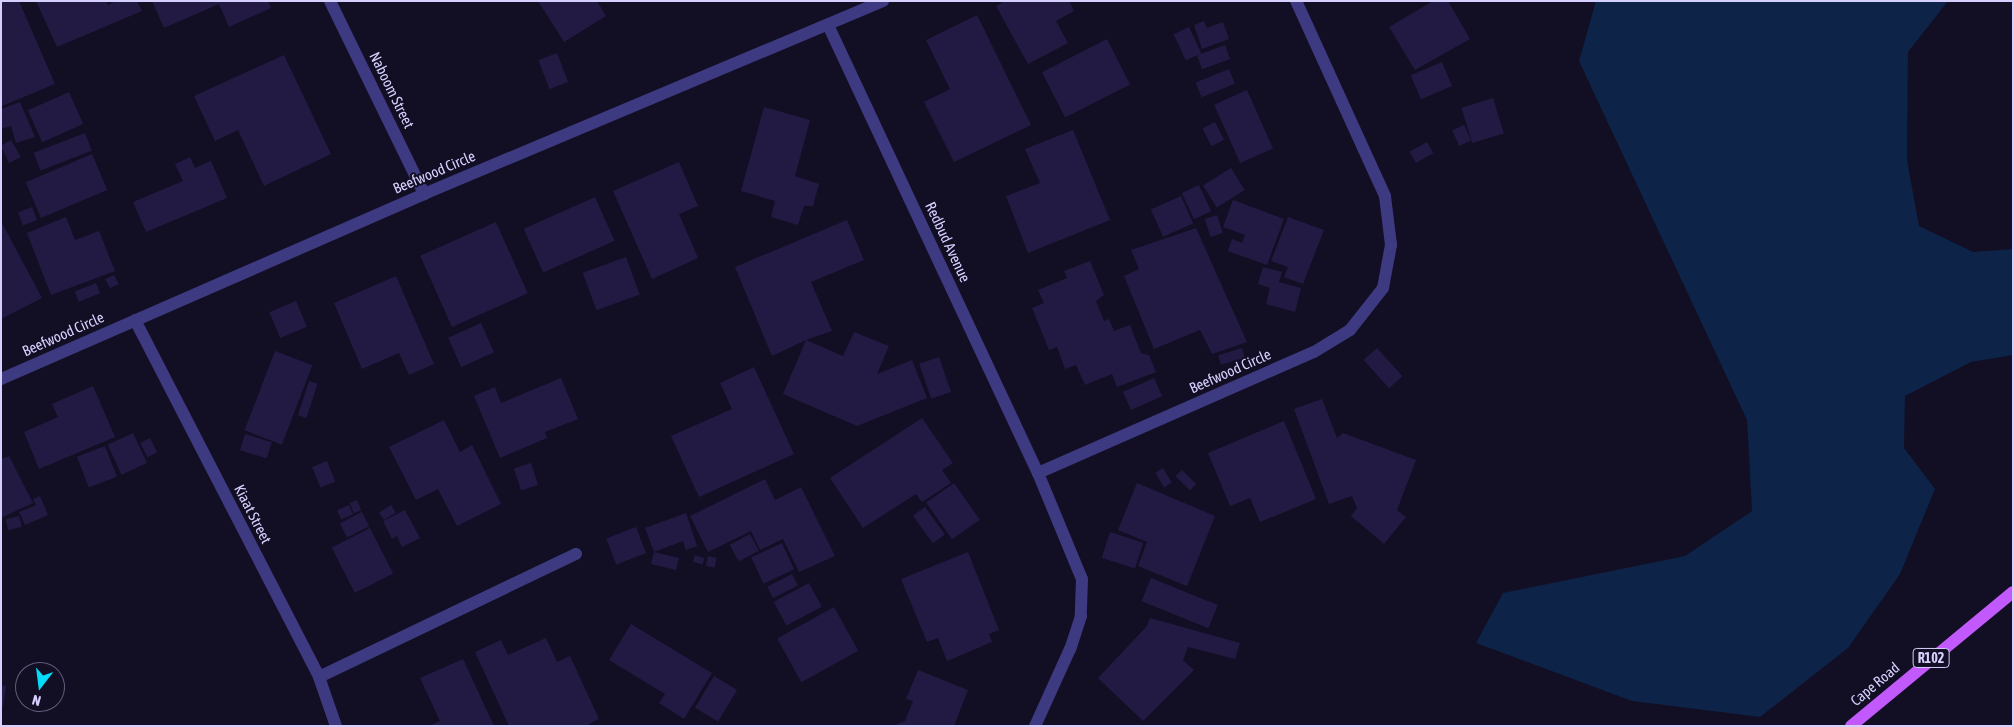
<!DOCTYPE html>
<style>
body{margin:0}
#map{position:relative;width:2014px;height:727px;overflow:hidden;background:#120e23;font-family:"Asap Condensed",sans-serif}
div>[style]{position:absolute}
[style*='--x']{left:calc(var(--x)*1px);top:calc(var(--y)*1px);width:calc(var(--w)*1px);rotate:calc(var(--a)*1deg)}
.water>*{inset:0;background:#0d2347}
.building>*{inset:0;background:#231a43;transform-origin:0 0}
.minor>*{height:12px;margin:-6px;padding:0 6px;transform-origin:6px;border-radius:6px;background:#3d3a81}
.major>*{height:12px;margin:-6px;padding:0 6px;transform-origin:6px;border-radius:6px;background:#c259fd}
span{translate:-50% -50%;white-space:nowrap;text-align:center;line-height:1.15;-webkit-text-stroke:4px #120e23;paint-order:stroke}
.shield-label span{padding:1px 4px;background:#120e23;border:1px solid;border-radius:4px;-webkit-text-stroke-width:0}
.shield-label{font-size:14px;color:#d6d0fe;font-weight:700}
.street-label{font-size:15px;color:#d6d0fe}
.frame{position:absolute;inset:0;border:2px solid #d6d0fe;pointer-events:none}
.north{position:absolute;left:15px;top:662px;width:50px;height:50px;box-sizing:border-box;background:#120e23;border:1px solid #605c7b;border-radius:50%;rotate:195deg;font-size:14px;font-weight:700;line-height:20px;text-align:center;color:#d6d0fe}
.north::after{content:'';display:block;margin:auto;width:18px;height:22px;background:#03dbf8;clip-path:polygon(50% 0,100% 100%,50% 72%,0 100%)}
</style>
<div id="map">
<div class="water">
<div style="clip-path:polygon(1596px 1px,1948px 1px,1908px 52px,1907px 160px,1919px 226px,1973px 252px,2013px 249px,2013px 355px,1971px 362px,1905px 396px,1904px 448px,1935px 489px,1900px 574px,1848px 648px,1760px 717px,1632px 701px,1476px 643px,1503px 593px,1685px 556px,1752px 511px,1747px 420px,1579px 61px)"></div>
</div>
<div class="building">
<div style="clip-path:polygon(1px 1px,19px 1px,55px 84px,2px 106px)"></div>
<div style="clip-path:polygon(36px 1px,106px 1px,108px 5px,116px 1px,137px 1px,142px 11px,57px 47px)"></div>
<div style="clip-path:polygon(152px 1px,268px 1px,271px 8px,229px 27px,219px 4px,164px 28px)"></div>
<div style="clip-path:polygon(538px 1px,597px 1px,606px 16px,564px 42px)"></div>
<div style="clip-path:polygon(1005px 1px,1069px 1px,1074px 11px,1056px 21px,1068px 43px,1028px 64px,996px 6px)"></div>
<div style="clip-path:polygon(1433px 1px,1448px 1px,1470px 39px,1415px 70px,1389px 27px)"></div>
<div style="clip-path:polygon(977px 15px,1031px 125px,954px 162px,924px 102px,950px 89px,926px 40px)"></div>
<div style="clip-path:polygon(1204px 21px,1207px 28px,1223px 22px,1229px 39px,1202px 49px,1194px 25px)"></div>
<div style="left:1189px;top:27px;width:29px;height:17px;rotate:65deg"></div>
<div style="left:1107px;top:39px;width:51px;height:73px;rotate:63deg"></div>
<div style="left:1225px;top:45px;width:15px;height:30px;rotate:70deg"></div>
<div style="left:557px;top:53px;width:31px;height:20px;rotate:69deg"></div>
<div style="clip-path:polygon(284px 55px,331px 154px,264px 186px,238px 130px,215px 141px,194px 96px)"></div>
<div style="left:1442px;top:62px;width:26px;height:34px;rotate:67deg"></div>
<div style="left:1229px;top:69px;width:16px;height:36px;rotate:68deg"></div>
<div style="left:1247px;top:90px;width:64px;height:36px;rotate:66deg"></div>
<div style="left:69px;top:92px;width:35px;height:45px;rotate:66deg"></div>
<div style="left:1493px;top:98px;width:37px;height:33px;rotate:73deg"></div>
<div style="clip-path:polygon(20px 102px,35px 137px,16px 143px,11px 126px,1px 129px,1px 109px)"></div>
<div style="clip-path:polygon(764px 107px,810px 120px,795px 176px,819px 184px,813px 206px,804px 206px,798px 225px,771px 217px,775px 201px,741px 191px)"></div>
<div style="left:1215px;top:122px;width:20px;height:14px;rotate:63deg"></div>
<div style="left:1464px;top:125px;width:17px;height:13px;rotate:65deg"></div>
<div style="clip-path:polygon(1073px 130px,1110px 220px,1028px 253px,1006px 196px,1040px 183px,1025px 149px)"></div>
<div style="left:85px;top:133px;width:19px;height:55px;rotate:69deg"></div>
<div style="clip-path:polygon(11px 140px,21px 157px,9px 163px,1px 146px)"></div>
<div style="left:1427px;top:142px;width:13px;height:20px;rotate:61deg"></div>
<div style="left:92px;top:154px;width:39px;height:72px;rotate:67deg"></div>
<div style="clip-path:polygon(190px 157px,195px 168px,211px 161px,227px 198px,146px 232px,133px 202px,183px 181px,175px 164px)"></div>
<div style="clip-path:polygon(679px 162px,698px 206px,679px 214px,698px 258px,652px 279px,613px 191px)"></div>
<div style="left:1231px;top:168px;width:26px;height:33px;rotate:58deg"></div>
<div style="left:1199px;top:185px;width:29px;height:19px;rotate:65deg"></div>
<div style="left:1181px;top:196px;width:30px;height:33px;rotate:66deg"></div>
<div style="left:595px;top:197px;width:48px;height:78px;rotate:66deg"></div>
<div style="clip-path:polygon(1233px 200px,1284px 219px,1267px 265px,1228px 251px,1232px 239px,1242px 243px,1245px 235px,1223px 227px)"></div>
<div style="left:32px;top:207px;width:14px;height:15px;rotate:69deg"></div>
<div style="left:1217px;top:215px;width:19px;height:13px;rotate:72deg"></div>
<div style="clip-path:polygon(66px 217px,75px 240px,99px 231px,115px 271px,51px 295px,27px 233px)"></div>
<div style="clip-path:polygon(1288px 217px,1324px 230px,1303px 284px,1284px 277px,1288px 267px,1271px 261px)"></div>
<div style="clip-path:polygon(847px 220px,864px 260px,811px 282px,832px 331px,806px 340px,772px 356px,735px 267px)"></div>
<div style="clip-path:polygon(1px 221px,42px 298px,1px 319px)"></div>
<div style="left:496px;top:222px;width:78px;height:83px;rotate:66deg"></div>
<div style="clip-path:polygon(1196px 228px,1247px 342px,1212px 354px,1200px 330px,1154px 349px,1124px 276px,1139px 269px,1131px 250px)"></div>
<div style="left:626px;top:257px;width:40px;height:46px;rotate:70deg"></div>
<div style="clip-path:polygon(1090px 261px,1104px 295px,1096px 301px,1104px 321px,1109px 319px,1114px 331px,1130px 325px,1141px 353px,1149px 355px,1156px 372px,1117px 387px,1112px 374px,1085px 385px,1076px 365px,1065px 369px,1057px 347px,1049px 350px,1032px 308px,1044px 303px,1038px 290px,1067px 278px,1064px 271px)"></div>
<div style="clip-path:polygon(1263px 267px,1282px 272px,1279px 282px,1301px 288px,1295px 312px,1266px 304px,1270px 288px,1258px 284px)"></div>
<div style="clip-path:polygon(114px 275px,119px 284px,110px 288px,105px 279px)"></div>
<div style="clip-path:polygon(396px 276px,434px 364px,409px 375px,399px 353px,362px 369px,334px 303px)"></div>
<div style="left:96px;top:283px;width:11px;height:23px;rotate:68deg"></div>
<div style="left:296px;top:301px;width:28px;height:29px;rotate:67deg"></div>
<div style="left:481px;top:323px;width:32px;height:36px;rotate:66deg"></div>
<div style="clip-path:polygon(854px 332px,889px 346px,877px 374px,912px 360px,927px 398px,857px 426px,783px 394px,806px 340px,843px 356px)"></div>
<div style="left:1242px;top:348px;width:10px;height:25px;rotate:73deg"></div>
<div style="left:1377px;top:348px;width:38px;height:18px;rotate:48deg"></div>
<div style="left:275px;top:351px;width:40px;height:85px;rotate:21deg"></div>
<div style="left:939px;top:357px;width:37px;height:21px;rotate:71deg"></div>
<div style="clip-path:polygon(754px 367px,794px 454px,699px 497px,671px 436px,732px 409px,720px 383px)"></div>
<div style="clip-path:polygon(561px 378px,578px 419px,545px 432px,547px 438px,500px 458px,474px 396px,495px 387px,501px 403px)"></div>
<div style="left:1154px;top:378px;width:20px;height:34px;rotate:66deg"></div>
<div style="left:309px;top:381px;width:9px;height:36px;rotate:18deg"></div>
<div style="clip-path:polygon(93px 386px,115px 437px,39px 469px,24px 432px,58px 417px,52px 404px)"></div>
<div style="clip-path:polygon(1322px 399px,1337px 438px,1343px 433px,1416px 460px,1397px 510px,1406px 517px,1384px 544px,1351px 516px,1357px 508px,1352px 496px,1329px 504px,1294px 409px)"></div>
<div style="clip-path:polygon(922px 418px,953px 463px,942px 470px,951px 483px,922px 502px,916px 494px,863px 528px,830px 478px)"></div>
<div style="clip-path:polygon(444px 420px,460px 452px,472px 445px,501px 504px,457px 526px,438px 489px,416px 500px,389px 447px)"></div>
<div style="clip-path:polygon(1284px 421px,1316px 499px,1260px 522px,1250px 498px,1230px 506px,1208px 453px)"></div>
<div style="left:133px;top:433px;width:33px;height:28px;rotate:65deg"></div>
<div style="left:245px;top:434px;width:28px;height:17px;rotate:17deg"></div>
<div style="left:150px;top:438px;width:16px;height:11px;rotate:63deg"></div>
<div style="left:105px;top:446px;width:33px;height:30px;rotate:69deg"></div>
<div style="clip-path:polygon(9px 456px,33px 503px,1px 518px,1px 459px)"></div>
<div style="left:327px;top:461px;width:22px;height:16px;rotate:68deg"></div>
<div style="left:531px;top:463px;width:23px;height:18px;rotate:72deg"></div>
<div style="left:1163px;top:468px;width:17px;height:9px;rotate:59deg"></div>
<div style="left:1182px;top:470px;width:20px;height:9px;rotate:45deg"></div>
<div style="clip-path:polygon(765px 479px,775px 500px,801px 487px,835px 556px,799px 572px,783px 539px,760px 550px,751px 531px,708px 552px,690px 516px)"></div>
<div style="left:954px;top:483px;width:45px;height:34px;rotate:55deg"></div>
<div style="clip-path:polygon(1137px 483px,1215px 516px,1187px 586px,1138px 566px,1147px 542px,1118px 530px)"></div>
<div style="clip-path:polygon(40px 496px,48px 515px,25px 525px,19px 512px,36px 505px,33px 499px)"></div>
<div style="left:357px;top:500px;width:11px;height:8px;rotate:68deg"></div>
<div style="left:349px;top:505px;width:10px;height:13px;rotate:66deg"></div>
<div style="left:391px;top:505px;width:9px;height:14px;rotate:58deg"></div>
<div style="left:925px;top:507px;width:34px;height:15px;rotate:54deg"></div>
<div style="clip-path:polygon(405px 510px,420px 538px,402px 547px,397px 536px,392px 539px,383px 521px)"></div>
<div style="left:362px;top:512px;width:16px;height:25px;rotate:63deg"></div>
<div style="clip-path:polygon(686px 513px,697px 546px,686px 550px,683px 541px,654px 552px,679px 558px,676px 570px,651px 564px,654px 552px,645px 528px)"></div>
<div style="left:19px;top:516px;width:11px;height:14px;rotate:75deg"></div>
<div style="left:636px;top:527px;width:28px;height:32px;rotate:69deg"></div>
<div style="left:370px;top:528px;width:51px;height:43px;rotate:63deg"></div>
<div style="left:1110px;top:532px;width:35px;height:27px;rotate:18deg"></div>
<div style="left:750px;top:534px;width:19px;height:23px;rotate:62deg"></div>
<div style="left:782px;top:543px;width:29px;height:34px;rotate:65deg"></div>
<div style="clip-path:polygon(968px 552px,999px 630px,989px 634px,992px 642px,947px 661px,938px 638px,927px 642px,901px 579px)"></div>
<div style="left:695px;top:555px;width:10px;height:7px;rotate:17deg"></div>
<div style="left:708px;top:556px;width:9px;height:10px;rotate:13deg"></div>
<div style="left:792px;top:574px;width:13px;height:28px;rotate:63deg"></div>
<div style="left:1151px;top:578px;width:72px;height:25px;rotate:22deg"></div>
<div style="left:809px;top:583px;width:27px;height:40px;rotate:62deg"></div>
<div style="left:834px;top:607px;width:50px;height:65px;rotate:61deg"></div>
<div style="clip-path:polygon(1150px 618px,1240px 643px,1235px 659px,1188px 647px,1183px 660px,1194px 670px,1143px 721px,1098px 678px,1147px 626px)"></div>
<div style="clip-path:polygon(631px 624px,712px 673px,684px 719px,659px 703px,665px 694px,609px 660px)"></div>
<div style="clip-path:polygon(546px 638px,557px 662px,570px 656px,599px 719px,585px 726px,509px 726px,475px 652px,501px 640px,508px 655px)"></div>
<div style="clip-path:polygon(463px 659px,494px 726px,429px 726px,440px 721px,420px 678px)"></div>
<div style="clip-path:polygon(918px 670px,968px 690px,954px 726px,893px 726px,905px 721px,913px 701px,906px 699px)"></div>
<div style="left:714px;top:676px;width:27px;height:37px;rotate:31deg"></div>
<div style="clip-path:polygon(1px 685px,6px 686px,3px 707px,1px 706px)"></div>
</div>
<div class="minor">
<div style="--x:330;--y:1;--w:215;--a:64"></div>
<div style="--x:828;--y:25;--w:495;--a:64.9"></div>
<div style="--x:1038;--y:473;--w:115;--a:67.5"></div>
<div style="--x:1082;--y:579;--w:37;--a:92"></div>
<div style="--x:1081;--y:616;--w:35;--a:108"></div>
<div style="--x:1070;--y:649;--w:85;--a:114.4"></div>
<div style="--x:135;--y:320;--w:402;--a:62.7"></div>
<div style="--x:319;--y:677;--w:52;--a:70.9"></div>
<div style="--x:1;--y:379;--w:462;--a:-23.6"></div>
<div style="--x:424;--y:194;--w:498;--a:-22.8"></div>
<div style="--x:1038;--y:473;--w:301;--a:-23.7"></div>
<div style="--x:1314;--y:352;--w:42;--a:-31.4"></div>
<div style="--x:1350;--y:330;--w:53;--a:-51.8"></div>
<div style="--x:1383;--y:288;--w:44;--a:-79.5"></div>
<div style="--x:1391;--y:245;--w:49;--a:-97"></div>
<div style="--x:1385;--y:196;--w:214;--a:-114.5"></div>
<div style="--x:319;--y:677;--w:285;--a:-25.6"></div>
</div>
<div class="major">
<div style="--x:1851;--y:726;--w:210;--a:-39.6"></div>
</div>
<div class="shield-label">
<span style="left:1931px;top:658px">R102</span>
</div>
<div class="street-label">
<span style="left:392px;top:90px;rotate:64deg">Naboom Street</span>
<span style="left:434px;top:172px;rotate:-23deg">Beefwood Circle</span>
<span style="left:948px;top:242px;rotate:65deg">Redbud Avenue</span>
<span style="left:63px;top:334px;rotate:-24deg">Beefwood Circle</span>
<span style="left:1230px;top:371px;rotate:-24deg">Beefwood Circle</span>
<span style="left:253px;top:514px;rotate:63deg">Kiaat Street</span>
<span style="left:1875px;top:684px;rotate:-40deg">Cape Road</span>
</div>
<div class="frame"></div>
<div class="north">N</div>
</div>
